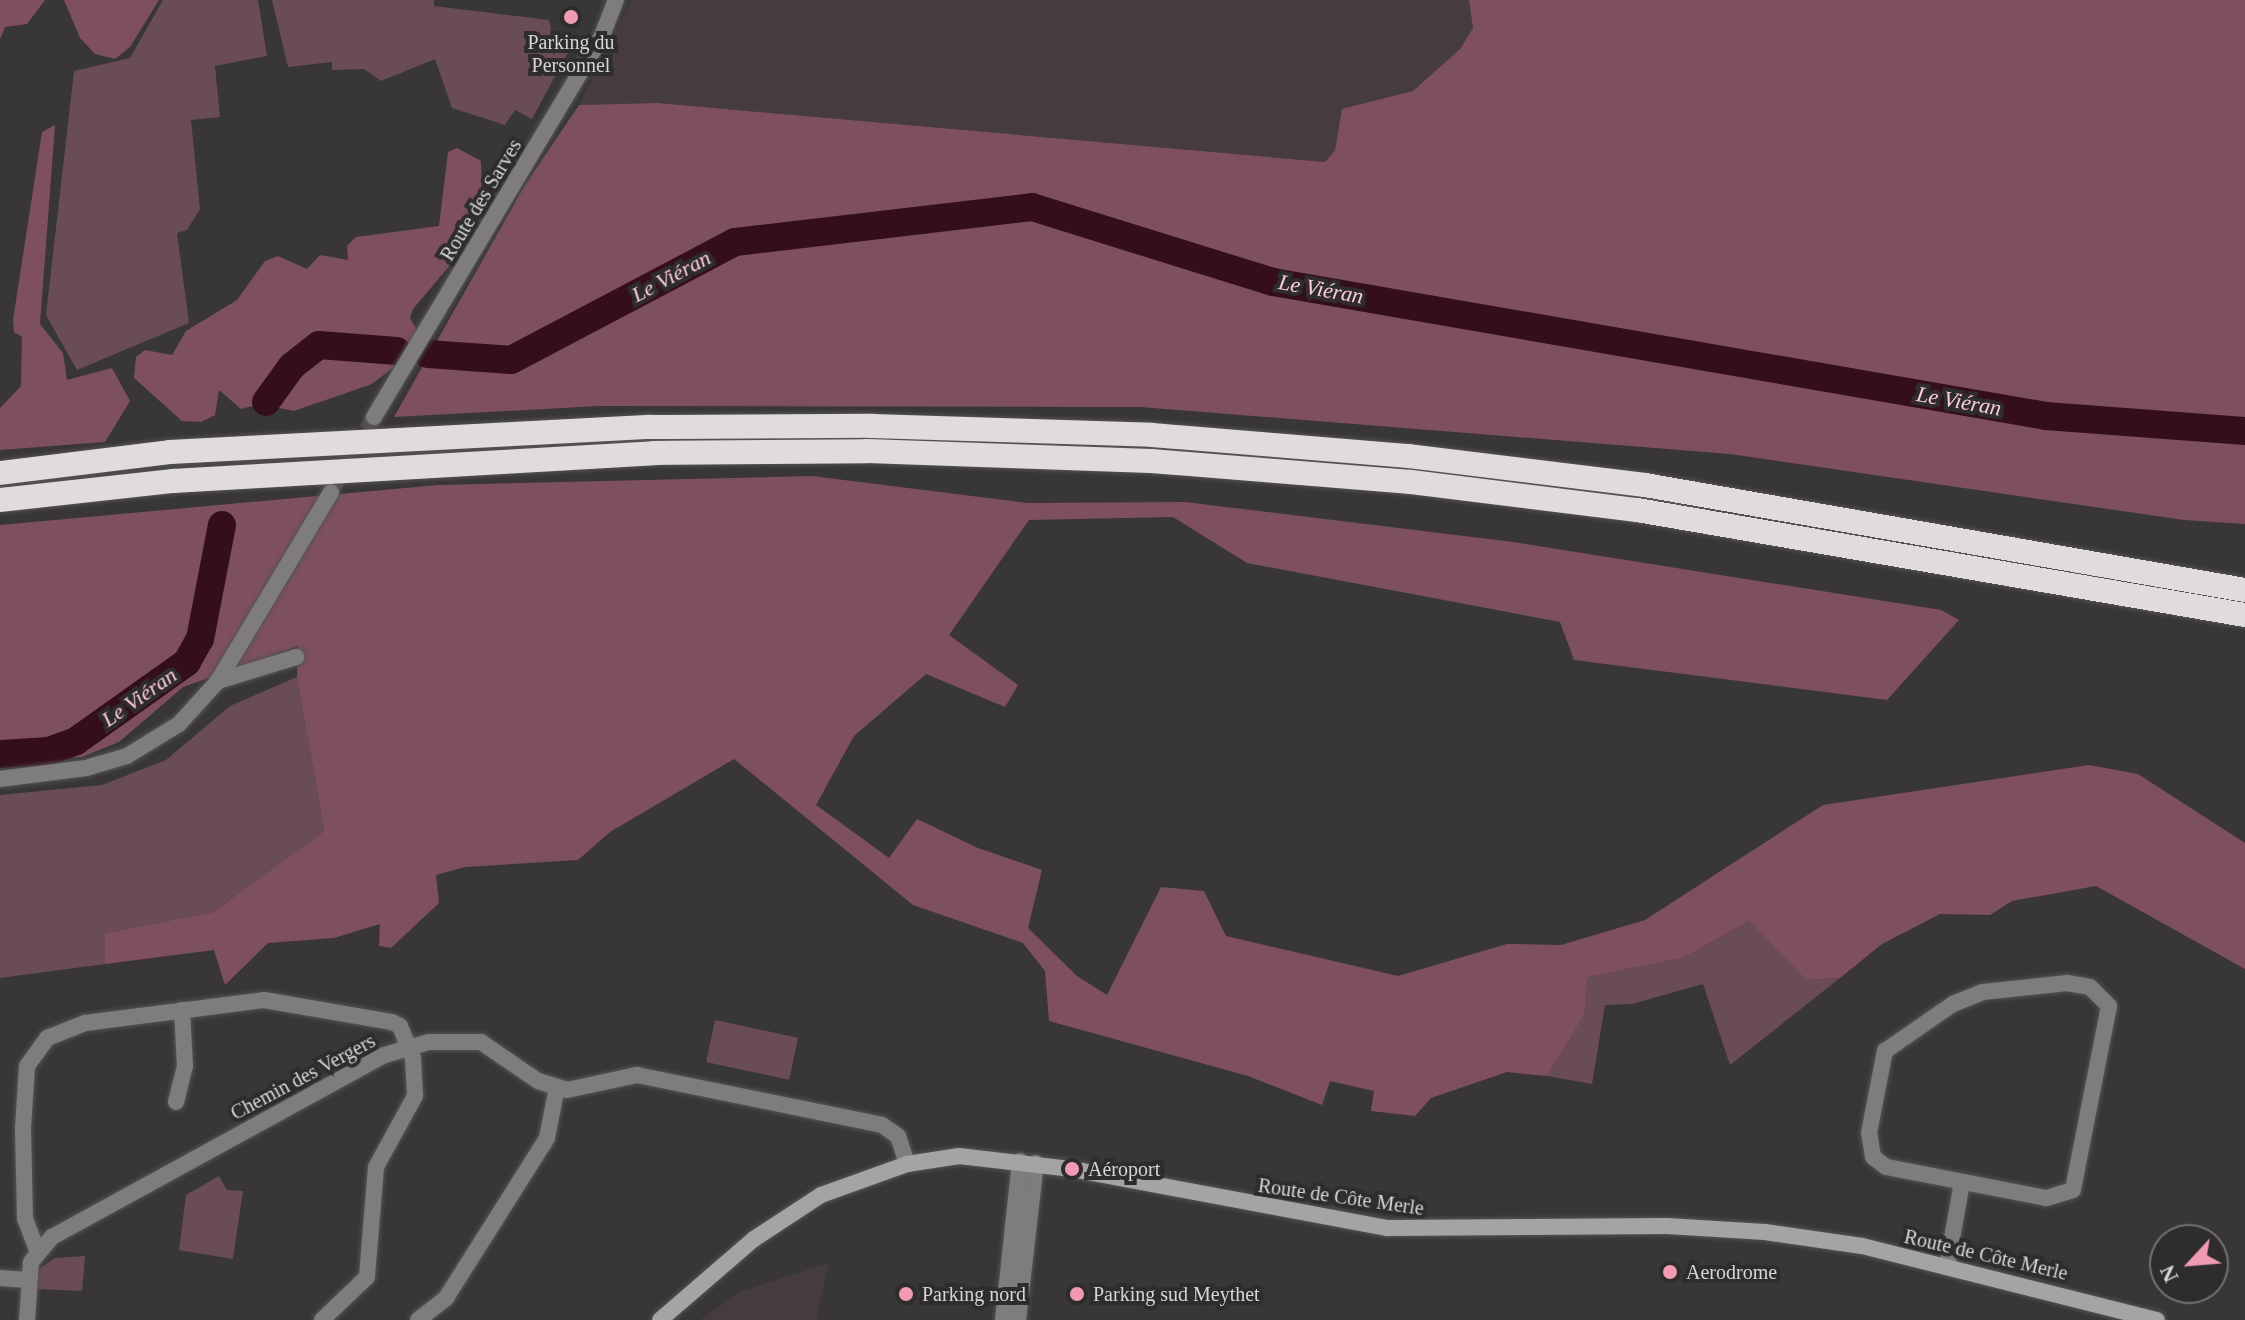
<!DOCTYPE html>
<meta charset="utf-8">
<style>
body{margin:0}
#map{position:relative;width:2245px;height:1320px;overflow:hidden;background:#393636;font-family:"Times New Roman",serif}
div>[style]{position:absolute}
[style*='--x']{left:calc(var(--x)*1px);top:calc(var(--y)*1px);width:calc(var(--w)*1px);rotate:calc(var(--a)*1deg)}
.built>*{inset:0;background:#463c3f}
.green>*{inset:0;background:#6a4c54;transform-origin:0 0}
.forest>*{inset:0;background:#7e505d}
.river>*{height:28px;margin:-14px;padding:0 14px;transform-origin:14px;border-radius:14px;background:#350e1c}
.street-tunnel>*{height:16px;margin-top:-8px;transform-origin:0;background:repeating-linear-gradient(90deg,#514e4e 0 16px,transparent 0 24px)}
.roads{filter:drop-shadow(0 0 2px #555353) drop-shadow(0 0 2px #555353)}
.street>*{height:16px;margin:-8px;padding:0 8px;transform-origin:8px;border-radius:8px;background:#7e7c7d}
.secondary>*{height:16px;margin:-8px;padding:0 8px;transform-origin:8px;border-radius:8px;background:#a6a3a4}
.highway>*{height:24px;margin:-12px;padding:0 12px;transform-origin:12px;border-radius:12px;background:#e0dcdd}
.dots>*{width:22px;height:22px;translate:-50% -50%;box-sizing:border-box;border:4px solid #2f2c2c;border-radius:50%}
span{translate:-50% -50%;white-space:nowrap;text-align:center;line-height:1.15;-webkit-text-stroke:8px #2f2c2c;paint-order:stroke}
.poi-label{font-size:20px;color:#d7d5d6}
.left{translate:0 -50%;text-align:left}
.street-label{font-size:20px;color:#d7d5d6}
.water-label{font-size:22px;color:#fcccd9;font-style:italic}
.north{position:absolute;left:2149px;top:1224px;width:80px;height:80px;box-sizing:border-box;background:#2f2c2c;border:2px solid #727070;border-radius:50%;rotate:244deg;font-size:22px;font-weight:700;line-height:32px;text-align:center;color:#d7d5d6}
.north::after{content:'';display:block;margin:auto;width:28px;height:36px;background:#f19ab3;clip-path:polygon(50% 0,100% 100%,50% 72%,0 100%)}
</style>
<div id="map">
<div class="built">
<div style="clip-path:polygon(632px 0,1469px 0,1473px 28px,1460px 49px,1413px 91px,1342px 110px,1335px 150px,1325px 162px,658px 103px,579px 105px)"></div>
<div style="clip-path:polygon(829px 1263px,816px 1320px,700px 1320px,740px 1292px)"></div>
</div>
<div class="green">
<div style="clip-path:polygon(163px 0,258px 0,267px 56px,215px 66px,220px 117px,191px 120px,200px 209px,187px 230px,177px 233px,189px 323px,77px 370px,46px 315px,74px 71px,130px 58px)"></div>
<div style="clip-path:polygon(272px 0,434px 0,434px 6px,549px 20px,552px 36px,573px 43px,532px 119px,515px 110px,505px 125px,452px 108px,435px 59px,381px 81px,364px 69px,332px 70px,332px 62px,288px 67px)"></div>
<div style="clip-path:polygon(297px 677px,324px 831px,213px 912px,105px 933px,105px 964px,0 978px,0 795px,102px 785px,166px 760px,230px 706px)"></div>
<div style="clip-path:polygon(1749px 921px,1806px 980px,1840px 978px,1730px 1065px,1703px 984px,1632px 1004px,1605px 1005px,1592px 1084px,1547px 1076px,1584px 1016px,1588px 977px,1683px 958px)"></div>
<div style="left:715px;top:1020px;width:85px;height:43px;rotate:12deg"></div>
<div style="clip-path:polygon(219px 1176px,227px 1190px,243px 1191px,233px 1259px,179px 1250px,186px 1195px)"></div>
<div style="clip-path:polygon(85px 1256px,82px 1291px,37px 1289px,39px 1269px,55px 1258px)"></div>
</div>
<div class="forest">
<div style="clip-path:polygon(0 0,45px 0,27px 24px,5px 27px,0 39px)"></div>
<div style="clip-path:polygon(64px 0,159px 0,130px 47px,115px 59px,95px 54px,80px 38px)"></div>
<div style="clip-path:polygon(1469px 0,2245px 0,2245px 524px,2184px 520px,1730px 454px,1140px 407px,599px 406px,394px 417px,525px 185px,579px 105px,658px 103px,1325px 162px,1335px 150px,1342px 109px,1413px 91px,1460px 49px,1473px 28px)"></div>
<div style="clip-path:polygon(55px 125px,40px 324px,63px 353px,67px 380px,112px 368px,130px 401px,105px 442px,0 450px,0 408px,21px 386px,22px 337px,14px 332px,13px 320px,42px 132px)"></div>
<div style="clip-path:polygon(457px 148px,481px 161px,482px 195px,475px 214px,457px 257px,413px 309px,410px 318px,417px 330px,408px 356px,372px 384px,294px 411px,260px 404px,241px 409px,219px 390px,215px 415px,201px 422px,182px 421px,134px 378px,136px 357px,145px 350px,172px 355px,186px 331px,237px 300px,265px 261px,278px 256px,307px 269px,320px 255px,348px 260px,347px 246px,356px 237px,439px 226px,448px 152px)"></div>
<div style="clip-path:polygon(812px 476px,1028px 503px,1185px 502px,1513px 542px,1941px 610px,1959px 620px,1887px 700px,1574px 660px,1560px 622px,1247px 563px,1173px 517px,1029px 520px,949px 635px,1018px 685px,1005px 707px,926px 674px,854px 736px,816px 805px,889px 858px,917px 819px,978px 848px,1042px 870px,1028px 928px,1077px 976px,1107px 995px,1161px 887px,1204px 891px,1226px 936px,1398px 976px,1507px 944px,1561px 945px,1645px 920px,1823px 805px,2089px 765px,2138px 774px,2245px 843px,2245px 969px,2096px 886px,2012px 901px,1990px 915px,1940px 914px,1882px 944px,1840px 978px,1806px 980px,1749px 921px,1683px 958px,1588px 977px,1584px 1016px,1547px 1076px,1507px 1072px,1431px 1098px,1415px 1116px,1371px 1111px,1374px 1091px,1330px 1081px,1322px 1105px,1248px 1076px,1049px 1021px,1045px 971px,1023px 943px,913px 905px,734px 759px,610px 832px,578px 860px,465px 867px,436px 875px,439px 903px,391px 948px,379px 946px,380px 924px,334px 938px,268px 943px,225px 985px,214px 950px,105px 964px,105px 933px,213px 912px,324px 831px,297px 677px,298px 646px,183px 687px,119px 742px,82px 757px,0 762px,0 525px,438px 485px)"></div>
</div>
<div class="river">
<div style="--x:428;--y:354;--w:83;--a:4.1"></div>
<div style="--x:511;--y:360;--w:253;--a:-27.8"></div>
<div style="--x:735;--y:242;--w:299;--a:-6.7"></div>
<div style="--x:1032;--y:207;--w:252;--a:17.3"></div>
<div style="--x:1273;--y:282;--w:785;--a:9.83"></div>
<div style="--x:2046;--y:416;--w:200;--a:4.3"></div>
<div style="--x:266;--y:402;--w:44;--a:-54.2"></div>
<div style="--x:292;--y:366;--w:34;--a:-38"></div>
<div style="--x:319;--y:345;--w:78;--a:4.4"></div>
<div style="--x:0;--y:754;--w:49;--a:-3.5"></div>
<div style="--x:49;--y:751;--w:29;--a:-20"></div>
<div style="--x:76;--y:741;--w:136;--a:-35.4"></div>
<div style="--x:187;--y:662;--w:26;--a:-61"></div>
<div style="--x:200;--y:639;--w:116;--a:-79.1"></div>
</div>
<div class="street-tunnel">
<div style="--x:331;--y:492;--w:86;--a:-60.2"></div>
</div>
<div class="roads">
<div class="street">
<div style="--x:374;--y:417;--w:444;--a:-59.1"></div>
<div style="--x:602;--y:36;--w:39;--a:-69"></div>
<div style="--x:218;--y:681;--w:82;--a:-17.1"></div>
<div style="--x:0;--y:779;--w:87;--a:-7.3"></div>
<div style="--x:86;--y:768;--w:43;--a:-16.3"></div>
<div style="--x:127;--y:756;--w:61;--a:-31.6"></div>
<div style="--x:179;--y:724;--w:58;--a:-47.8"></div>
<div style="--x:218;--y:681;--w:220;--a:-59.1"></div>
<div style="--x:2067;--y:983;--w:23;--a:10"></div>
<div style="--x:2090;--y:987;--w:27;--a:45"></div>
<div style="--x:2109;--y:1006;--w:187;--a:101.1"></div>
<div style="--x:2073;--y:1190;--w:28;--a:163"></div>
<div style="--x:2046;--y:1198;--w:163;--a:-169"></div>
<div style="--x:1886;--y:1167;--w:16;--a:-142"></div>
<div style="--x:1873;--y:1157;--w:24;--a:-99"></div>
<div style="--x:1869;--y:1133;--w:84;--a:-79"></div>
<div style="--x:1885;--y:1051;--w:83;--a:-34.7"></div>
<div style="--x:1953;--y:1004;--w:32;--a:-22"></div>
<div style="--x:1983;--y:992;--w:84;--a:-6.1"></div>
<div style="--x:176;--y:1102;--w:37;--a:-76"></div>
<div style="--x:185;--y:1066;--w:56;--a:-93.1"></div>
<div style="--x:37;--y:1250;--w:33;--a:-111"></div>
<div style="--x:25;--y:1219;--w:91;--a:-91.3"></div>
<div style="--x:23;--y:1128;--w:62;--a:-86.3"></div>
<div style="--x:27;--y:1066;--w:34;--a:-54"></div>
<div style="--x:47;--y:1038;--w:41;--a:-21.5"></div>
<div style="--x:85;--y:1023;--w:180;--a:-7.3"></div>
<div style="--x:264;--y:1000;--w:130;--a:9.8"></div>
<div style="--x:392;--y:1022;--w:9;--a:27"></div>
<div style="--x:400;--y:1026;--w:35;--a:68"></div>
<div style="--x:413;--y:1058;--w:38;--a:87"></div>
<div style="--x:415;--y:1096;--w:81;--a:118.8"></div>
<div style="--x:376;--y:1167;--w:110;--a:94.7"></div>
<div style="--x:367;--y:1277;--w:62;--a:136.3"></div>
<div style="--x:1947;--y:1267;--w:86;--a:-80"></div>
<div style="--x:0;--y:1278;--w:28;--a:4"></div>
<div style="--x:27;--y:1320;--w:58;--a:-86.1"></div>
<div style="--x:31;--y:1262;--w:33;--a:-50"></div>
<div style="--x:52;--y:1237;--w:379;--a:-28.7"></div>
<div style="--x:385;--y:1055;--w:46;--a:-16.5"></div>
<div style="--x:429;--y:1042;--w:52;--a:0"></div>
<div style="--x:481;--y:1042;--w:69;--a:34.4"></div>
<div style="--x:538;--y:1081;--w:30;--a:17"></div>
<div style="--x:567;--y:1090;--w:72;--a:-12.1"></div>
<div style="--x:637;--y:1075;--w:250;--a:11.5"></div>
<div style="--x:882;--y:1125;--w:19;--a:35"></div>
<div style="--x:898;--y:1136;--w:29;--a:72"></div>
<div style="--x:418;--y:1320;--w:36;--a:-38"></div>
<div style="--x:446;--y:1298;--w:189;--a:-57.7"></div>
<div style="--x:547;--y:1138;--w:52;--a:-78.9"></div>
<div style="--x:1003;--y:1320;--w:160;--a:-83.9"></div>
<div style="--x:1018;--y:1320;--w:158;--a:-83.5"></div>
</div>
<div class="secondary">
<div style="--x:660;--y:1320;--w:124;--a:-40.8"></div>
<div style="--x:754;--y:1239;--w:80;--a:-33.3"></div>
<div style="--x:821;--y:1195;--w:91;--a:-19.8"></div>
<div style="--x:907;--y:1164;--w:53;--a:-8.7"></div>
<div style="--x:959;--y:1156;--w:114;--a:6.6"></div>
<div style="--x:1072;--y:1169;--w:320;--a:10.6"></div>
<div style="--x:1387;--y:1228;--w:280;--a:-0.4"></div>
<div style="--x:1667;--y:1226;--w:98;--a:3.5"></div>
<div style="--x:1765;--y:1232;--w:98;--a:8.2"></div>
<div style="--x:1862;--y:1246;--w:304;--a:14.1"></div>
</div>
<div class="highway">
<div style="--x:0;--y:473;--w:171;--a:-7"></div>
<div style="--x:170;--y:452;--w:482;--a:-3"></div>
<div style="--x:651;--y:427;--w:221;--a:-0.3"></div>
<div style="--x:872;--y:426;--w:280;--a:1.8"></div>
<div style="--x:1152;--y:435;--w:258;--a:4.7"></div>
<div style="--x:1409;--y:456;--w:238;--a:7"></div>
<div style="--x:1645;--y:485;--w:609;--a:9.93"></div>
<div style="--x:0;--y:500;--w:174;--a:-6.3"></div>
<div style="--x:173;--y:481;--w:482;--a:-3.3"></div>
<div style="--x:654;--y:453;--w:213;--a:-0.5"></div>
<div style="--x:867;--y:451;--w:284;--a:2"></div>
<div style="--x:1151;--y:461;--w:261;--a:4.6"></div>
<div style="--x:1411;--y:482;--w:228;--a:7.1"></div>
<div style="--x:1637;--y:510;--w:617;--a:9.8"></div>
</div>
</div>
<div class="dots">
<div style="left:571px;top:17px;background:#f19ab3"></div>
<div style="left:1072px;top:1169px;background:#f19ab3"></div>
<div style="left:1670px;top:1272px;background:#f19ab3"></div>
<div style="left:906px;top:1294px;background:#f19ab3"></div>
<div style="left:1077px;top:1294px;background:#f19ab3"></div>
</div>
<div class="poi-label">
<span style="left:571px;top:54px">Parking du<br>Personnel</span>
<span class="left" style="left:1088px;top:1169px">Aéroport</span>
<span class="left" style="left:1686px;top:1272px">Aerodrome</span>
<span class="left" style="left:922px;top:1294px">Parking nord</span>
<span class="left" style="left:1093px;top:1294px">Parking sud Meythet</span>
</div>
<div class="street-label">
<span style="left:481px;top:200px;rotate:-59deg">Route des Sarves</span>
<span style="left:303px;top:1077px;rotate:-28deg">Chemin des Vergers</span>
<span style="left:1341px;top:1197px;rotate:8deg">Route de Côte Merle</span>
<span style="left:1986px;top:1255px;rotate:13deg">Route de Côte Merle</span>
</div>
<div class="water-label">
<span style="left:671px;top:276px;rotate:-28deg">Le Viéran</span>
<span style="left:1321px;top:289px;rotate:10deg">Le Viéran</span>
<span style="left:1959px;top:401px;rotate:10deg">Le Viéran</span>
<span style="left:139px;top:697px;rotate:-35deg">Le Viéran</span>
</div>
<div class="north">N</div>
</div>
